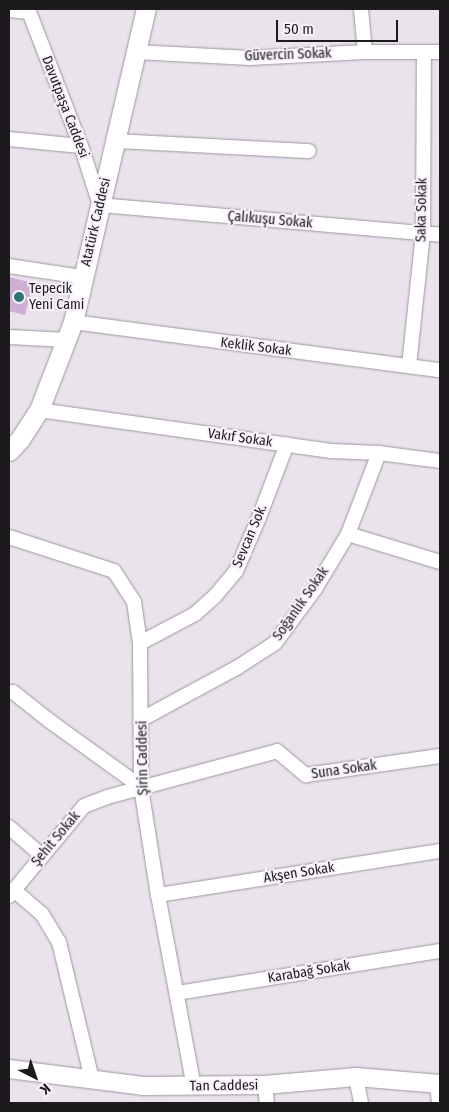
<!DOCTYPE html>
<meta charset="utf-8">
<style>
body{margin:0}
#map{position:relative;width:449px;height:1112px;overflow:hidden;background:#eae3ec;font-family:"Fira Sans Condensed",sans-serif}
div>[style]{position:absolute}
[style*='--x']{left:calc(var(--x)*1px);top:calc(var(--y)*1px);width:calc(var(--w)*1px);rotate:calc(var(--a)*1deg)}
.building>*{inset:0;background:#cdafd6}
.roads{filter:drop-shadow(0 0 1px #9c969d) drop-shadow(0 0 1px #9c969d)}
.minor>*{height:14px;margin:-7px;padding:0 7px;transform-origin:7px;border-radius:7px;background:#fff}
.tertiary>*{height:18px;margin:-9px;padding:0 9px;transform-origin:9px;border-radius:9px;background:#fff}
.secondary>*{height:19px;margin:-9.5px;padding:0 9.5px;transform-origin:9.5px;border-radius:9.5px;background:#fff}
.dots>*{width:14px;height:14px;translate:-50% -50%;box-sizing:border-box;border:2px solid #f7f1f9;border-radius:50%}
span{translate:-50% -50%;white-space:nowrap;text-align:center;line-height:1.15;-webkit-text-stroke:4px #f7f1f9;paint-order:stroke}
.street-label{font-size:14px;color:#1d1a1d}
.poi-label{font-size:14px;color:#1d1a1d}
.left{translate:0 -50%;text-align:left}
.frame{position:absolute;inset:0;border:10px solid #1d1a1d;pointer-events:none}
.north{position:absolute;left:10px;top:1052px;width:50px;height:50px;-webkit-text-stroke:4px #f7f1f9;paint-order:stroke;rotate:139deg;font-size:14px;font-weight:700;line-height:20px;text-align:center;color:#1d1a1d}
.north::after{content:'';display:block;margin:auto;width:18px;height:22px;background:#1d1a1d;clip-path:polygon(50% 0,100% 100%,50% 72%,0 100%)}
.scale{position:absolute;left:276px;top:20px;width:122px;height:22px;box-sizing:border-box;border:2px solid #1d1a1d;border-top:0;padding-left:6px;font-size:15px;line-height:18px;white-space:nowrap;color:#1d1a1d;-webkit-text-stroke:4px #f7f1f9;paint-order:stroke}
</style>
<div id="map">
<div class="building">
<div style="clip-path:polygon(9px 277px,33px 283px,25px 315px,9px 311px)"></div>
</div>
<div class="roads">
<div class="minor">
<div style="--x:28;--y:9;--w:147;--a:68.9"></div>
<div style="--x:81;--y:146;--w:62;--a:72.1"></div>
<div style="--x:100;--y:205;--w:341;--a:5"></div>
<div style="--x:361;--y:9;--w:43;--a:84.7"></div>
<div style="--x:9;--y:10;--w:20;--a:6"></div>
<div style="--x:136;--y:52;--w:114;--a:3"></div>
<div style="--x:250;--y:58;--w:115;--a:-3"></div>
<div style="--x:365;--y:52;--w:75;--a:0"></div>
<div style="--x:9;--y:139;--w:72;--a:5.6"></div>
<div style="--x:116;--y:141;--w:193;--a:3"></div>
<div style="--x:9;--y:266;--w:75;--a:8.5"></div>
<div style="--x:73;--y:322;--w:370;--a:7.5"></div>
<div style="--x:9;--y:337;--w:58;--a:3"></div>
<div style="--x:409;--y:366;--w:134;--a:-84"></div>
<div style="--x:423;--y:233;--w:180;--a:-89.7"></div>
<div style="--x:39;--y:410;--w:295;--a:8"></div>
<div style="--x:331;--y:451;--w:48;--a:2.4"></div>
<div style="--x:379;--y:453;--w:62;--a:7.5"></div>
<div style="--x:348;--y:534;--w:96;--a:16.9"></div>
<div style="--x:9;--y:537;--w:110;--a:17.9"></div>
<div style="--x:114;--y:571;--w:37;--a:57"></div>
<div style="--x:134;--y:602;--w:41;--a:81.7"></div>
<div style="--x:140;--y:643;--w:144;--a:89.6"></div>
<div style="--x:141;--y:787;--w:109;--a:81.1"></div>
<div style="--x:158;--y:895;--w:195;--a:79.4"></div>
<div style="--x:140;--y:643;--w:62;--a:-27.8"></div>
<div style="--x:195;--y:614;--w:27;--a:-42"></div>
<div style="--x:215;--y:596;--w:33;--a:-50"></div>
<div style="--x:236;--y:571;--w:56;--a:-66.7"></div>
<div style="--x:258;--y:520;--w:81;--a:-69.1"></div>
<div style="--x:9;--y:692;--w:4;--a:0"></div>
<div style="--x:13;--y:692;--w:48;--a:38.3"></div>
<div style="--x:51;--y:722;--w:111;--a:35.8"></div>
<div style="--x:142;--y:719;--w:109;--a:-28.4"></div>
<div style="--x:238;--y:667;--w:44;--a:-33"></div>
<div style="--x:275;--y:643;--w:67;--a:-53.5"></div>
<div style="--x:315;--y:589;--w:64;--a:-59"></div>
<div style="--x:348;--y:534;--w:87;--a:-69.1"></div>
<div style="--x:9;--y:827;--w:43;--a:41.2"></div>
<div style="--x:14;--y:890;--w:37;--a:41"></div>
<div style="--x:42;--y:914;--w:33;--a:59"></div>
<div style="--x:59;--y:942;--w:141;--a:76.5"></div>
<div style="--x:158;--y:895;--w:285;--a:-8.9"></div>
<div style="--x:9;--y:896;--w:117;--a:-50.2"></div>
<div style="--x:84;--y:806;--w:25;--a:-21"></div>
<div style="--x:107;--y:797;--w:176;--a:-15.1"></div>
<div style="--x:277;--y:751;--w:38;--a:40"></div>
<div style="--x:306;--y:775;--w:135;--a:-8.1"></div>
<div style="--x:177;--y:993;--w:266;--a:-9.1"></div>
<div style="--x:356;--y:1077;--w:26;--a:79"></div>
<div style="--x:437;--y:1084;--w:19;--a:84"></div>
<div style="--x:265;--y:1085;--w:18;--a:84"></div>
</div>
<div class="tertiary">
<div style="--x:9;--y:1069;--w:135;--a:7.2"></div>
<div style="--x:143;--y:1086;--w:122;--a:-0.5"></div>
<div style="--x:265;--y:1085;--w:91;--a:-5"></div>
<div style="--x:356;--y:1077;--w:84;--a:4.8"></div>
</div>
<div class="secondary">
<div style="--x:9;--y:451;--w:16;--a:-47"></div>
<div style="--x:20;--y:439;--w:35;--a:-57"></div>
<div style="--x:39;--y:410;--w:94;--a:-68.9"></div>
<div style="--x:73;--y:322;--w:321;--a:-76.9"></div>
</div>
</div>
<div class="dots">
<div style="left:19px;top:297px;background:#2a7474"></div>
</div>
<div class="street-label">
<span style="left:288px;top:55px;rotate:-2deg">Güvercin Sokak</span>
<span style="left:65px;top:107px;rotate:69deg">Davutpaşa Caddesi</span>
<span style="left:422px;top:210px;rotate:-89deg">Saka Sokak</span>
<span style="left:270px;top:220px;rotate:5deg">Çalıkuşu Sokak</span>
<span style="left:96px;top:222px;rotate:-77deg">Atatürk Caddesi</span>
<span style="left:256px;top:347px;rotate:7deg">Keklik Sokak</span>
<span style="left:240px;top:438px;rotate:8deg">Vakıf Sokak</span>
<span style="left:250px;top:536px;rotate:-67deg">Sevcan Sok.</span>
<span style="left:301px;top:604px;rotate:-55deg">Soğanlık Sokak</span>
<span style="left:143px;top:758px;rotate:-91deg">Şirin Caddesi</span>
<span style="left:344px;top:770px;rotate:-8deg">Suna Sokak</span>
<span style="left:56px;top:839px;rotate:-50deg">Şehit Sokak</span>
<span style="left:299px;top:873px;rotate:-9deg">Akşen Sokak</span>
<span style="left:309px;top:972px;rotate:-9deg">Karabağ Sokak</span>
<span style="left:224px;top:1086px;rotate:-1deg">Tan Caddesi</span>
</div>
<div class="poi-label">
<span class="left" style="left:29px;top:297px">Tepecik<br>Yeni Cami</span>
</div>
<div class="frame"></div>
<div class="north">K</div>
<div class="scale">50 m</div>
</div>
